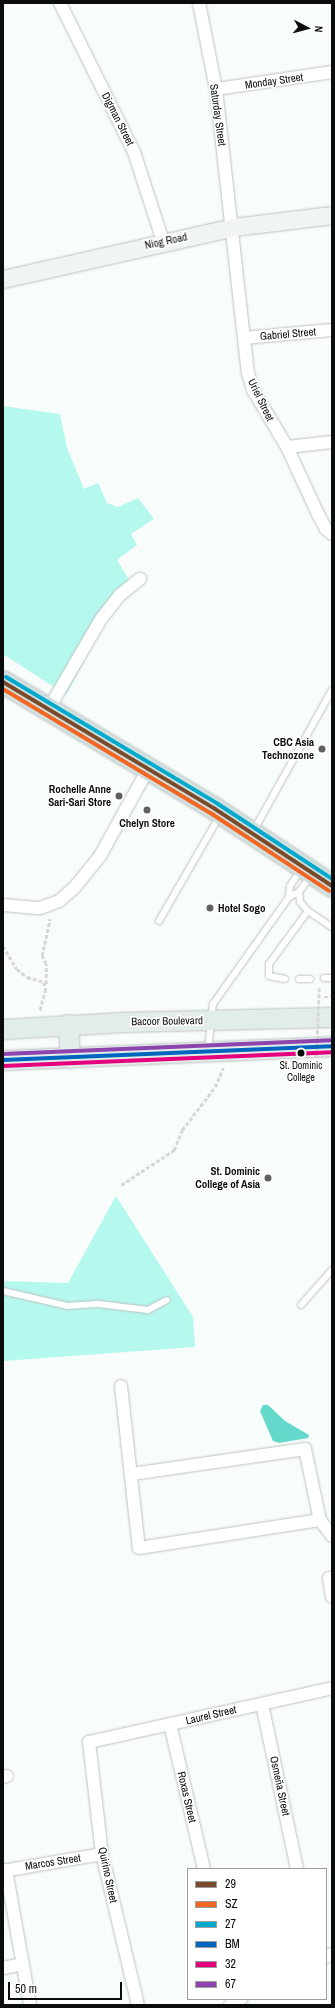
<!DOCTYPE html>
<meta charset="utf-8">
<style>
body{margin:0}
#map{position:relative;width:335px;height:2008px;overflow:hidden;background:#f8fcfb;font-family:"Archivo Narrow",sans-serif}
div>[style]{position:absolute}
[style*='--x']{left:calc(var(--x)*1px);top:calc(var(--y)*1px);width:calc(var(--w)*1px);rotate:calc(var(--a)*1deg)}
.green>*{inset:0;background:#b5f8ee}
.water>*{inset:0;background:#63d8cb}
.path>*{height:2.5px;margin-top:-1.25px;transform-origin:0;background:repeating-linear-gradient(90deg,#d6d7d6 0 4px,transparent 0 6px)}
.roads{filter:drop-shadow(0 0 1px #bfc2c2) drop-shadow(0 0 1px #bfc2c2)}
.lane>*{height:6px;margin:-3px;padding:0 3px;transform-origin:3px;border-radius:3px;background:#fefffe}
.street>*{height:12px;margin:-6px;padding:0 6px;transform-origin:6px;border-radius:6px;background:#fefffe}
.secondary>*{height:17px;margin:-8.5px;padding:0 8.5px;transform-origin:8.5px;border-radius:8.5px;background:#f0f5f4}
.primary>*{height:19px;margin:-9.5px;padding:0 9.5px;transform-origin:9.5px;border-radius:9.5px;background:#e2edeb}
.highway>*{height:22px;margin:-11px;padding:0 11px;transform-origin:11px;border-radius:11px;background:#d0e0de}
.path-bridge>*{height:2.5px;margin-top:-1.25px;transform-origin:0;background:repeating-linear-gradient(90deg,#d6d7d6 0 4px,transparent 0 6px)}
.bus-1>*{height:4px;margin:-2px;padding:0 2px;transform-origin:2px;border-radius:2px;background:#7a4b2a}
.bus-2>*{height:4px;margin:-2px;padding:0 2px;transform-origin:2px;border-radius:2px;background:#f26522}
.bus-3>*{height:4px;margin:-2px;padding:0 2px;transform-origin:2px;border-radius:2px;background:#00a9ce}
.bus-4>*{height:4px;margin:-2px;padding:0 2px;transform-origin:2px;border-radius:2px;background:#0065bd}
.bus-5>*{height:4px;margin:-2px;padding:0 2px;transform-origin:2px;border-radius:2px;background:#e5007d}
.bus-6>*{height:4px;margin:-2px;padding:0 2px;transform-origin:2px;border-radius:2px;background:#8e44ad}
.dots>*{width:11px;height:11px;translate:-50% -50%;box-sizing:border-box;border:2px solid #fff;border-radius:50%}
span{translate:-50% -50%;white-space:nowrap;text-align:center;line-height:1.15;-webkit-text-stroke:3.5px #fff;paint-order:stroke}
.bus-label{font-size:10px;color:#0b0d0d}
.street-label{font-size:11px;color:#0b0d0d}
.poi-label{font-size:11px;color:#0b0d0d;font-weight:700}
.right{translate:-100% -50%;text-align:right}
.left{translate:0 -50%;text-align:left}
.frame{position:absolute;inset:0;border:4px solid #0b0d0d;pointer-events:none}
.legend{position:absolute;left:187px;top:1868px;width:140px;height:132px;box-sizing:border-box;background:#fff;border:1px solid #9d9e9e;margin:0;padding:5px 7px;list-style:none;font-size:12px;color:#0b0d0d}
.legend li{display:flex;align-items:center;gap:8px;height:20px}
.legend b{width:20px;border:1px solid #9d9e9e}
.north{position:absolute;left:287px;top:8px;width:40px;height:40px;-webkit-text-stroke:3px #fff;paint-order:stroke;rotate:96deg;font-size:11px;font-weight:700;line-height:16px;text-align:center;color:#0b0d0d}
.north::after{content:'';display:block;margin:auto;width:14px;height:18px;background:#0b0d0d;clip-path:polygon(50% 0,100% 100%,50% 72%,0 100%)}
.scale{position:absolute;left:8px;top:1982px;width:114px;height:18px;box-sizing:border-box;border:2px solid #0b0d0d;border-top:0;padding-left:5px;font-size:12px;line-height:14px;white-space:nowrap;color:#0b0d0d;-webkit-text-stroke:3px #fff;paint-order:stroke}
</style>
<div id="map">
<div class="green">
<div style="clip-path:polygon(3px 406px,60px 414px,67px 448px,84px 489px,98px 483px,107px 503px,118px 507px,138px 498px,154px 519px,131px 534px,137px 545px,117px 560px,131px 583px,104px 624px,66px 695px,3px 654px)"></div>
<div style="clip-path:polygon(116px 1196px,193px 1317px,195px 1347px,3px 1361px,3px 1281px,68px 1283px)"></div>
</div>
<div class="water">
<div style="clip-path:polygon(263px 1405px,268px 1405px,285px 1421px,309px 1435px,308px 1438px,279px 1443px,273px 1441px,260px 1411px)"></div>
</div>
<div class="path">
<div style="--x:3;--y:946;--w:27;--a:59"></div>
<div style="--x:17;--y:969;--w:13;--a:39"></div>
<div style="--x:27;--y:977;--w:18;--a:16"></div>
<div style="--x:44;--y:982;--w:7;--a:74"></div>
<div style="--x:46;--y:989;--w:23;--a:105"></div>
<div style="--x:46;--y:984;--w:20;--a:-90"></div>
<div style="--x:46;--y:964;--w:9;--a:-117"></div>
<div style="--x:42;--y:956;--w:38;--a:-78"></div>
<div style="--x:324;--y:997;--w:8;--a:0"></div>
<div style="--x:332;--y:997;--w:10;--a:-90"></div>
<div style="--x:121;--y:1185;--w:64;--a:-33.4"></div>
<div style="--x:174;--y:1150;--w:22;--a:-68"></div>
<div style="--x:182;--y:1130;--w:54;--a:-52.5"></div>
<div style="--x:215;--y:1087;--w:21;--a:-67"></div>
</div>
<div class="roads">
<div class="lane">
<div style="--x:254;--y:830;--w:160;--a:-60.9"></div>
<div style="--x:299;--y:892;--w:10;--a:84"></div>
<div style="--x:300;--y:902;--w:12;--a:48"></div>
<div style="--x:308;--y:911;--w:29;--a:34"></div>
<div style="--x:289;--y:897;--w:11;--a:-27"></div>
<div style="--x:299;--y:892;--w:19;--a:-54"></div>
<div style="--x:159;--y:921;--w:120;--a:-60"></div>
<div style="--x:324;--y:978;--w:8;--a:0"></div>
<div style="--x:285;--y:979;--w:16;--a:-169"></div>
<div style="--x:269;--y:976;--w:12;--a:-90"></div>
<div style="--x:269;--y:964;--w:66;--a:-53.7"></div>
<div style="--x:299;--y:979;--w:11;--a:0"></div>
<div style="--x:208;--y:1050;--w:46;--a:-83.8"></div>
<div style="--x:213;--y:1004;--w:131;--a:-54.6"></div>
<div style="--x:289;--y:897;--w:11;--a:-85"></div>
<div style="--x:290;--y:886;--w:18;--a:-56"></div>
<div style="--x:3;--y:1291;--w:67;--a:13"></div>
<div style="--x:68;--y:1306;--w:31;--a:-4"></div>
<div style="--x:99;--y:1304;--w:49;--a:7"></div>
<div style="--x:148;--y:1310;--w:21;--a:-28"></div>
<div style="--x:301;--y:1305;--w:47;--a:-48.5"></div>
</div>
<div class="street">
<div style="--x:60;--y:3;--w:166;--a:63.6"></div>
<div style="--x:134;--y:152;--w:94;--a:72"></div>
<div style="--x:199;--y:3;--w:88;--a:78.8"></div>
<div style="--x:216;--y:89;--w:286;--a:83.6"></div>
<div style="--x:248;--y:373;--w:18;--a:74"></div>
<div style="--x:253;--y:390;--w:66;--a:59.2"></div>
<div style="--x:287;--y:447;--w:74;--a:65.2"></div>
<div style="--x:318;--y:514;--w:17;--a:62"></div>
<div style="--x:326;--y:529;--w:8;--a:40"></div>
<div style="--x:216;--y:89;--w:117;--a:-8.3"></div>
<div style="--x:244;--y:338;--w:88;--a:-5.2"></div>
<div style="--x:287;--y:447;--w:45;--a:-6.3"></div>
<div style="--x:48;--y:710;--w:105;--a:-59.8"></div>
<div style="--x:101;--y:619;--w:31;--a:-52"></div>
<div style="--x:120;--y:595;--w:26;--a:-39"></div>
<div style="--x:3;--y:905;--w:37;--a:5"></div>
<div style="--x:40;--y:908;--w:20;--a:-20"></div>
<div style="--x:59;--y:901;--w:20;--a:-41"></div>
<div style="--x:74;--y:888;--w:41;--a:-50.9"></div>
<div style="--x:100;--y:856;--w:99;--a:-61.1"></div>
<div style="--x:121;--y:1386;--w:163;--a:83.7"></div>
<div style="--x:139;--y:1548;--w:183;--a:-8.8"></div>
<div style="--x:132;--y:1474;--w:175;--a:-8.2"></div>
<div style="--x:305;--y:1449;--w:73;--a:78.1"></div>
<div style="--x:320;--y:1520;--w:20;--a:53"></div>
<div style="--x:329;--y:1578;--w:19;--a:81"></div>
<div style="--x:262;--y:1704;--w:169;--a:78"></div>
<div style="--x:170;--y:1724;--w:149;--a:76.8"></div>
<div style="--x:3;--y:1777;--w:4;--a:-14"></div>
<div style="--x:6;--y:1870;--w:137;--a:79.9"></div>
<div style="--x:3;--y:1871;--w:100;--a:-9.7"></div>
<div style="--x:326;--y:1957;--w:7;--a:-27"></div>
<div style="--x:3;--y:1968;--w:20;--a:-11"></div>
<div style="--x:138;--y:2005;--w:155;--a:-103.4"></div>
<div style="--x:102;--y:1854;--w:113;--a:-96.6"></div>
<div style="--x:89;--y:1742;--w:249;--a:-12.5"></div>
<div style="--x:230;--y:2005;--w:13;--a:-29"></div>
</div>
<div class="secondary">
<div style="--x:3;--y:279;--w:236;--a:-12.7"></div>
<div style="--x:233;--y:227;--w:100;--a:-6.9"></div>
</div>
<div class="primary">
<div style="--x:68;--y:1024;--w:34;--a:87"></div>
<div style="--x:3;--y:1029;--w:120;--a:-3.3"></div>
<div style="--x:123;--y:1022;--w:209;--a:-1.4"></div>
<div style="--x:3;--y:1060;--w:329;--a:-2.4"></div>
</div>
<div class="highway">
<div style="--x:3;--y:682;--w:247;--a:30.9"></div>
<div style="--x:215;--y:809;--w:140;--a:33.3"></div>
</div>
</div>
<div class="path-bridge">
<div style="--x:316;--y:1064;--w:76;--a:-87.7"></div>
</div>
<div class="bus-1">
<div style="--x:3;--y:682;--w:247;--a:30.9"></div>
<div style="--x:215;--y:809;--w:140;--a:33.3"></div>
</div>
<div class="bus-2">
<div style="--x:3;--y:689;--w:244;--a:30.9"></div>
<div style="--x:212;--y:814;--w:140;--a:33.3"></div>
</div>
<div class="bus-3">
<div style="--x:6;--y:677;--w:247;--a:30.9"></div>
<div style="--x:218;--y:804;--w:136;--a:33.3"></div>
</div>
<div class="bus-4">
<div style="--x:3;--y:1060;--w:329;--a:-2.4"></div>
</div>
<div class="bus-5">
<div style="--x:3;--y:1066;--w:329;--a:-2.4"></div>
</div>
<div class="bus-6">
<div style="--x:3;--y:1054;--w:329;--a:-2.4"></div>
</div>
<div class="dots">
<div style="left:322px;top:749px;background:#5e6160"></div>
<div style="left:119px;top:796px;background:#5e6160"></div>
<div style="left:147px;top:810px;background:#5e6160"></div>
<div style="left:210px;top:908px;background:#5e6160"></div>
<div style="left:301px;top:1053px;background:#0b0d0d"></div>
<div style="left:268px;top:1178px;background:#5e6160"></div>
</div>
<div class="bus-label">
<span style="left:301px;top:1071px">St. Dominic<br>College</span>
</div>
<div class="street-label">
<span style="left:274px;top:81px;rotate:-8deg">Monday Street</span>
<span style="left:218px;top:115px;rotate:82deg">Saturday Street</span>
<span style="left:118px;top:119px;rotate:63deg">Digman Street</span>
<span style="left:166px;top:241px;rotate:-12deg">Niog Road</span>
<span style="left:288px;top:334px;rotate:-5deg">Gabriel Street</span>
<span style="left:261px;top:400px;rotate:64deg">Uriel Street</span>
<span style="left:167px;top:1021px;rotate:-1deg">Bacoor Boulevard</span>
<span style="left:211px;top:1715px;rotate:-13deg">Laurel Street</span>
<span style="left:280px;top:1786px;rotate:78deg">Osmeña Street</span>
<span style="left:187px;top:1797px;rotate:77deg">Roxas Street</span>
<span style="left:53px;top:1862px;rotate:-9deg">Marcos Street</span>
<span style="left:108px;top:1875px;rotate:78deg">Quirino Street</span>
</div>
<div class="poi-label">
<span class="right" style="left:314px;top:749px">CBC Asia<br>Technozone</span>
<span class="right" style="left:111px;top:796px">Rochelle Anne<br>Sari-Sari Store</span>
<span style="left:147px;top:823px">Chelyn Store</span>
<span class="left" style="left:218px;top:908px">Hotel Sogo</span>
<span class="right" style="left:260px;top:1178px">St. Dominic<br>College of Asia</span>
</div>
<div class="frame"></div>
<ul class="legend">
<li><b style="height:5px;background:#7a4b2a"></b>29</li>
<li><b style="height:5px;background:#f26522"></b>SZ</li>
<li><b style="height:5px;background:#00a9ce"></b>27</li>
<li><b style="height:5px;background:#0065bd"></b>BM</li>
<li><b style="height:5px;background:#e5007d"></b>32</li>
<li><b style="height:5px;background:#8e44ad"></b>67</li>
</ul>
<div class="north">N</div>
<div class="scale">50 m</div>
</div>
